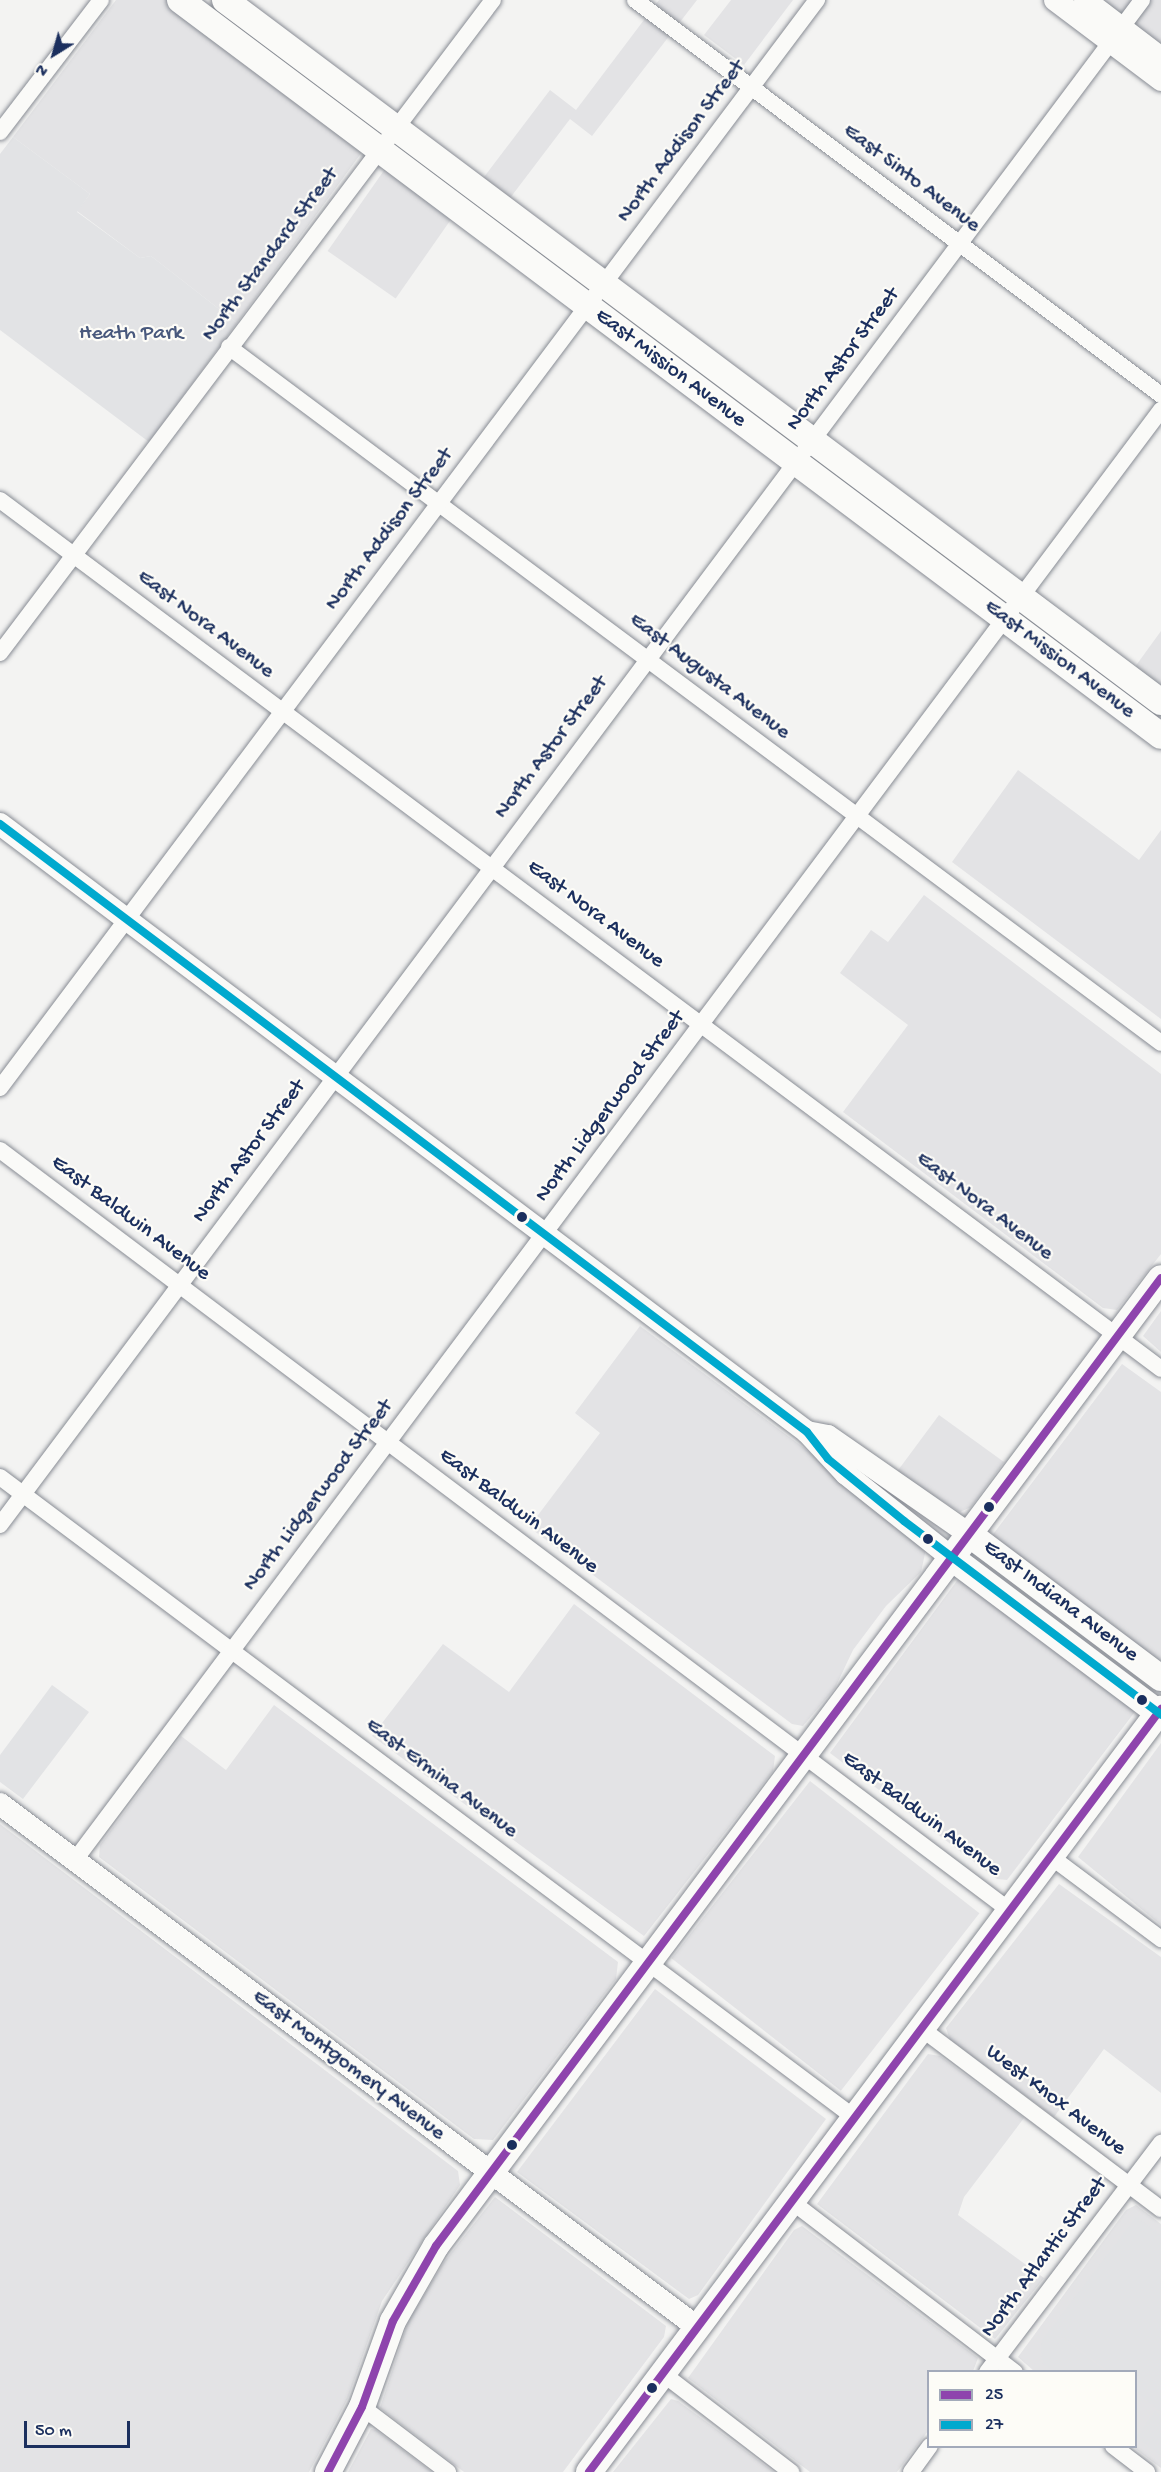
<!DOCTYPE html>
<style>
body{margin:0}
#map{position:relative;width:1161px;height:2472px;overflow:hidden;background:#f3f3f2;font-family:"Gochi Hand",sans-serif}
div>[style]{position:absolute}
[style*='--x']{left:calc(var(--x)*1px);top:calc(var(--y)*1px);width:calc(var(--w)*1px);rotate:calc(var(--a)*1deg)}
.built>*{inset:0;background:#e3e3e5;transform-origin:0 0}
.green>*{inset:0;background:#e2e3e5}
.roads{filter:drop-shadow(0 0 2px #888c94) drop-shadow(0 0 2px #888c94)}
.street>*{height:16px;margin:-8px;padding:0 8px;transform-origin:8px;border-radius:8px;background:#fafaf8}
.secondary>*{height:22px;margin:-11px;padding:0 11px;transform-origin:11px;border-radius:11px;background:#fafaf8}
.primary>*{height:26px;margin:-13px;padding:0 13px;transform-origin:13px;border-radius:13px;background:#fafaf8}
.bus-1>*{height:8px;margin:-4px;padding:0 4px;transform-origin:4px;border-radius:4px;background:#8e44ad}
.bus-2>*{height:8px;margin:-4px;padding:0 4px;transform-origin:4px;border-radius:4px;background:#00a9ce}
.dots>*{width:16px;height:16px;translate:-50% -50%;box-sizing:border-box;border:3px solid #fdfcf7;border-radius:50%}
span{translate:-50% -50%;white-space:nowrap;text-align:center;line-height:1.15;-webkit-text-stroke:4.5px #fdfcf7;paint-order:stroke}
.street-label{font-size:22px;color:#1b2f5e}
.park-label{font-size:22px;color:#49597d}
.legend{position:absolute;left:927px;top:2370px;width:210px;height:78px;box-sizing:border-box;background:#fdfcf7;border:2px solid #a3aaba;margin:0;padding:8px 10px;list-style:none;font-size:18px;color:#1b2f5e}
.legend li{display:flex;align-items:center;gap:12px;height:30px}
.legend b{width:30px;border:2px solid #a3aaba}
.north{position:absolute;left:24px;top:24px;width:60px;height:60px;-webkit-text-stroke:4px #fdfcf7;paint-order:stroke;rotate:217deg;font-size:16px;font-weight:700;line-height:24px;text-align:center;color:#1b2f5e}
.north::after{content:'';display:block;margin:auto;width:21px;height:27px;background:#1b2f5e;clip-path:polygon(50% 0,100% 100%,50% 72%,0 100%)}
.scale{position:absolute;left:24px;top:2421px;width:106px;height:27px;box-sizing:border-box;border:3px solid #1b2f5e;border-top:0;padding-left:8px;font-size:18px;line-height:21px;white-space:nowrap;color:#1b2f5e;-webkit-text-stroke:4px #fdfcf7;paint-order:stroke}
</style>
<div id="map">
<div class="built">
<div style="clip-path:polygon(116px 0,166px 0,362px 152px,237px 323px,151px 256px,140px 258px,77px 211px,90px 194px,13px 137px)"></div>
<div style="clip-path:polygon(659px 0,697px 0,592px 136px,570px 119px,507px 202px,481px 181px,550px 90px,576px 110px)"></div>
<div style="clip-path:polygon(731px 0,793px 0,744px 65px,704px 35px)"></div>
<div style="clip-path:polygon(1099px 0,1161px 0,1161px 45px)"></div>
<div style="left:385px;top:169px;width:83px;height:100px;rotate:35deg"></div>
<div style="clip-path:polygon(1161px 631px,1161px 691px,1132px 671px)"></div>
<div style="clip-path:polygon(1018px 770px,1139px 860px,1161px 830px,1161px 1019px,952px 862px)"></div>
<div style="clip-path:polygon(924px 895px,1161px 1074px,1161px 1254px,1117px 1310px,1103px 1308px,843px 1112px,908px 1025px,840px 973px,871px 930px,888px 942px)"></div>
<div style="clip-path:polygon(1161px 1311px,1161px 1352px,1143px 1336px)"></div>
<div style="clip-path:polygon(640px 1326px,812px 1454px,926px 1549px,921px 1572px,886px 1606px,853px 1650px,835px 1688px,803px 1726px,792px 1724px,529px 1527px,600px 1433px,575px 1413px)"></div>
<div style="clip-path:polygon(1122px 1364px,1161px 1392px,1161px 1669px,991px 1537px)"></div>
<div style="clip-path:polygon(939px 1415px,1004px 1462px,971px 1507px,960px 1512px,896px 1473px)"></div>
<div style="clip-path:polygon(959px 1578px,1137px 1709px,1007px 1880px,997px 1879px,830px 1753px)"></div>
<div style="clip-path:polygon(574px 1604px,775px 1756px,773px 1771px,644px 1936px,372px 1736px,443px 1644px,509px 1692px)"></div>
<div style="clip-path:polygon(274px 1705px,618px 1962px,616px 1979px,493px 2140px,474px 2139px,99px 1857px,100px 1845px,181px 1736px,226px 1770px)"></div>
<div style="clip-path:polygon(1161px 1743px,1161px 1925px,1078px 1857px)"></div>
<div style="left:810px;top:1781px;width:215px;height:225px;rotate:38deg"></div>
<div style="clip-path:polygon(0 1824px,458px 2171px,460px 2185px,382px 2301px,348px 2398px,309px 2472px,0 2472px)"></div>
<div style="clip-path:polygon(1059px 1884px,1161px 1957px,1161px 2093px,1104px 2049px,1054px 2117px,950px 2040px,946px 2028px)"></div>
<div style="clip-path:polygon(655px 1989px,826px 2119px,698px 2295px,689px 2299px,517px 2172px)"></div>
<div style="clip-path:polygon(928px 2054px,940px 2056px,1024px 2118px,964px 2197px,958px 2215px,1044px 2278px,995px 2339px,817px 2204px)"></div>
<div style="clip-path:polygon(495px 2197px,666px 2326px,664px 2337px,563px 2472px,464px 2472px,380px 2408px,408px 2322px,444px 2262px)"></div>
<div style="clip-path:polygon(1136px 2205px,1161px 2224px,1161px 2468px,1133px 2447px,1136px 2372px,1034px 2371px,1018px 2357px,1126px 2210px)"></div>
<div style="clip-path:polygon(802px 2226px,978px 2358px,973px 2371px,928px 2372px,928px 2431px,897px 2472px,810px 2472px,688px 2378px,794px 2230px)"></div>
<div style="clip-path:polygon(671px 2399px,678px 2401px,774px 2472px,613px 2472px)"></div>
<div style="clip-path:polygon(371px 2429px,376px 2430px,432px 2472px,348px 2472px)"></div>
</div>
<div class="green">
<div style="clip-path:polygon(13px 137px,90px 194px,77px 212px,140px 258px,151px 256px,237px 323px,149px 442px,0 330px,0 154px)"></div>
<div style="clip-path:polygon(52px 1685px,89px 1712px,23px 1799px,0 1782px,0 1755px)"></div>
<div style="clip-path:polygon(1136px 2217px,1161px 2235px,1161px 2412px,1136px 2392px,1136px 2372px,1108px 2371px,1063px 2337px,1054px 2348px,1063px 2338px,1104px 2370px,1053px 2371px,1043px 2364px,1041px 2350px,1042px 2340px)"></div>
<div style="clip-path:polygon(1155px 2411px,1161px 2415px,1161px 2456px,1136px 2437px)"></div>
</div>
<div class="roads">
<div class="street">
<div style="--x:635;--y:0;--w:658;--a:36.9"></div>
<div style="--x:0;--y:132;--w:166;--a:-52.6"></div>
<div style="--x:229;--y:347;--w:1163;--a:36.75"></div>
<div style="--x:0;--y:500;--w:1450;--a:36.81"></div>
<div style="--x:0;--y:653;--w:818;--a:-52.95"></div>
<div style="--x:0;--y:1088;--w:1361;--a:-53.1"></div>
<div style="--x:0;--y:1150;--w:1263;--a:36.99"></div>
<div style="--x:0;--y:1477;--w:1069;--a:36.86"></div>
<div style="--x:0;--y:1525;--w:1905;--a:-53.17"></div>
<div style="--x:1050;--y:1856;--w:139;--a:36.8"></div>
<div style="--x:75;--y:1860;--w:1812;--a:-53.17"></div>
<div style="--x:922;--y:2029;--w:299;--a:37"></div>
<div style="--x:791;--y:2201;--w:282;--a:37.4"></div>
<div style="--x:987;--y:2372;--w:288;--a:-52.8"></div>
<div style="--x:662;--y:2373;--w:163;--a:37.5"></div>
<div style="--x:362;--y:2407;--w:108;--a:37.1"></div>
<div style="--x:1113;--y:2446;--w:43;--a:37.4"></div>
<div style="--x:911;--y:2472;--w:32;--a:-54"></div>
</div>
<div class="secondary">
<div style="--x:1055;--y:0;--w:133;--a:37"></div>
<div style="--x:1085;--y:0;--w:96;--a:37.3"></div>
<div style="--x:0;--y:824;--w:1010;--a:36.99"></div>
<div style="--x:807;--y:1432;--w:57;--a:47.1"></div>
<div style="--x:846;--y:1474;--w:135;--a:38.4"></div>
<div style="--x:807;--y:1432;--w:21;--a:11"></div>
<div style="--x:828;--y:1436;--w:172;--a:34.8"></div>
<div style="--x:0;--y:1804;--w:871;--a:36.88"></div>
</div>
<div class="primary">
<div style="--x:180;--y:0;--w:1226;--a:36.88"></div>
<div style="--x:225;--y:0;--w:1170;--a:36.87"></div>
<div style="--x:969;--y:1534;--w:240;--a:36.9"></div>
<div style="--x:952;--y:1558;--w:261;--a:36.9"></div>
<div style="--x:328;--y:2472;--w:73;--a:-62.4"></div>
<div style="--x:362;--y:2407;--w:91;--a:-70.2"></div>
<div style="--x:393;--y:2321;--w:86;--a:-60.2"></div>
<div style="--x:436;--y:2246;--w:1209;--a:-53.17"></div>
<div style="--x:589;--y:2472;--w:954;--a:-53.14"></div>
</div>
</div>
<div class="bus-1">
<div style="--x:328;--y:2472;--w:73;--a:-62.4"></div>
<div style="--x:362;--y:2407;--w:91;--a:-70.2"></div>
<div style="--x:393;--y:2321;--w:86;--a:-60.2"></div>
<div style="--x:436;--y:2246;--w:1209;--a:-53.17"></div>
<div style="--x:589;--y:2472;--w:954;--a:-53.14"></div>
</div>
<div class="bus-2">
<div style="--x:0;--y:824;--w:1010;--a:36.99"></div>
<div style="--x:807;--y:1432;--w:34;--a:52"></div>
<div style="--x:828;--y:1459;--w:98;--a:39.2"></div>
<div style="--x:904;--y:1521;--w:322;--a:37"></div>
</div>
<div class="dots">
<div style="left:522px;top:1217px;background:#1b2f5e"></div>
<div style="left:989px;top:1507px;background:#1b2f5e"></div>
<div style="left:928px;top:1539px;background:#1b2f5e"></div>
<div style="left:1142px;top:1700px;background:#1b2f5e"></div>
<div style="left:512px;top:2145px;background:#1b2f5e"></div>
<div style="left:652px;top:2388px;background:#1b2f5e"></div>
</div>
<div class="street-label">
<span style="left:682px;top:142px;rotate:-53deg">North Addison Street</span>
<span style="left:911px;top:179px;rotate:37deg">East Sinto Avenue</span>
<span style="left:271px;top:255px;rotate:-53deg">North Standard Street</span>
<span style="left:844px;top:360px;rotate:-53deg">North Astor Street</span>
<span style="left:670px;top:369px;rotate:37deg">East Mission Avenue</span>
<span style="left:390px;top:530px;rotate:-53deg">North Addison Street</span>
<span style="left:205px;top:625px;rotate:37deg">East Nora Avenue</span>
<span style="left:1059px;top:660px;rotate:37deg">East Mission Avenue</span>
<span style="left:709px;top:677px;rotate:37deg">East Augusta Avenue</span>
<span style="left:552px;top:748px;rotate:-53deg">North Astor Street</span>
<span style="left:595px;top:915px;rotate:37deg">East Nora Avenue</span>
<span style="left:611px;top:1107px;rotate:-53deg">North Lidgerwood Street</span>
<span style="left:250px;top:1152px;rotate:-53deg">North Astor Street</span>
<span style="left:984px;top:1207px;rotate:37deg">East Nora Avenue</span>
<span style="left:130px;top:1219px;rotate:37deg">East Baldwin Avenue</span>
<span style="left:319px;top:1496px;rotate:-53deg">North Lidgerwood Street</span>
<span style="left:518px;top:1512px;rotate:37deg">East Baldwin Avenue</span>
<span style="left:1060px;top:1602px;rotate:37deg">East Indiana Avenue</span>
<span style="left:441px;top:1779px;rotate:37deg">East Ermina Avenue</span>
<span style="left:921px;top:1815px;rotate:37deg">East Baldwin Avenue</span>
<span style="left:348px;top:2066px;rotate:37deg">East Montgomery Avenue</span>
<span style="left:1055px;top:2101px;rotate:37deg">West Knox Avenue</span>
<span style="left:1045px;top:2258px;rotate:-53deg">North Atlantic Street</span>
</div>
<div class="park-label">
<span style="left:131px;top:335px">Heath Park</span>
</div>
<ul class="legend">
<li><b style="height:8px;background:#8e44ad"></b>25</li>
<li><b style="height:8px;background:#00a9ce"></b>27</li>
</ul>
<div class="north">N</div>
<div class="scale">50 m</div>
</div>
